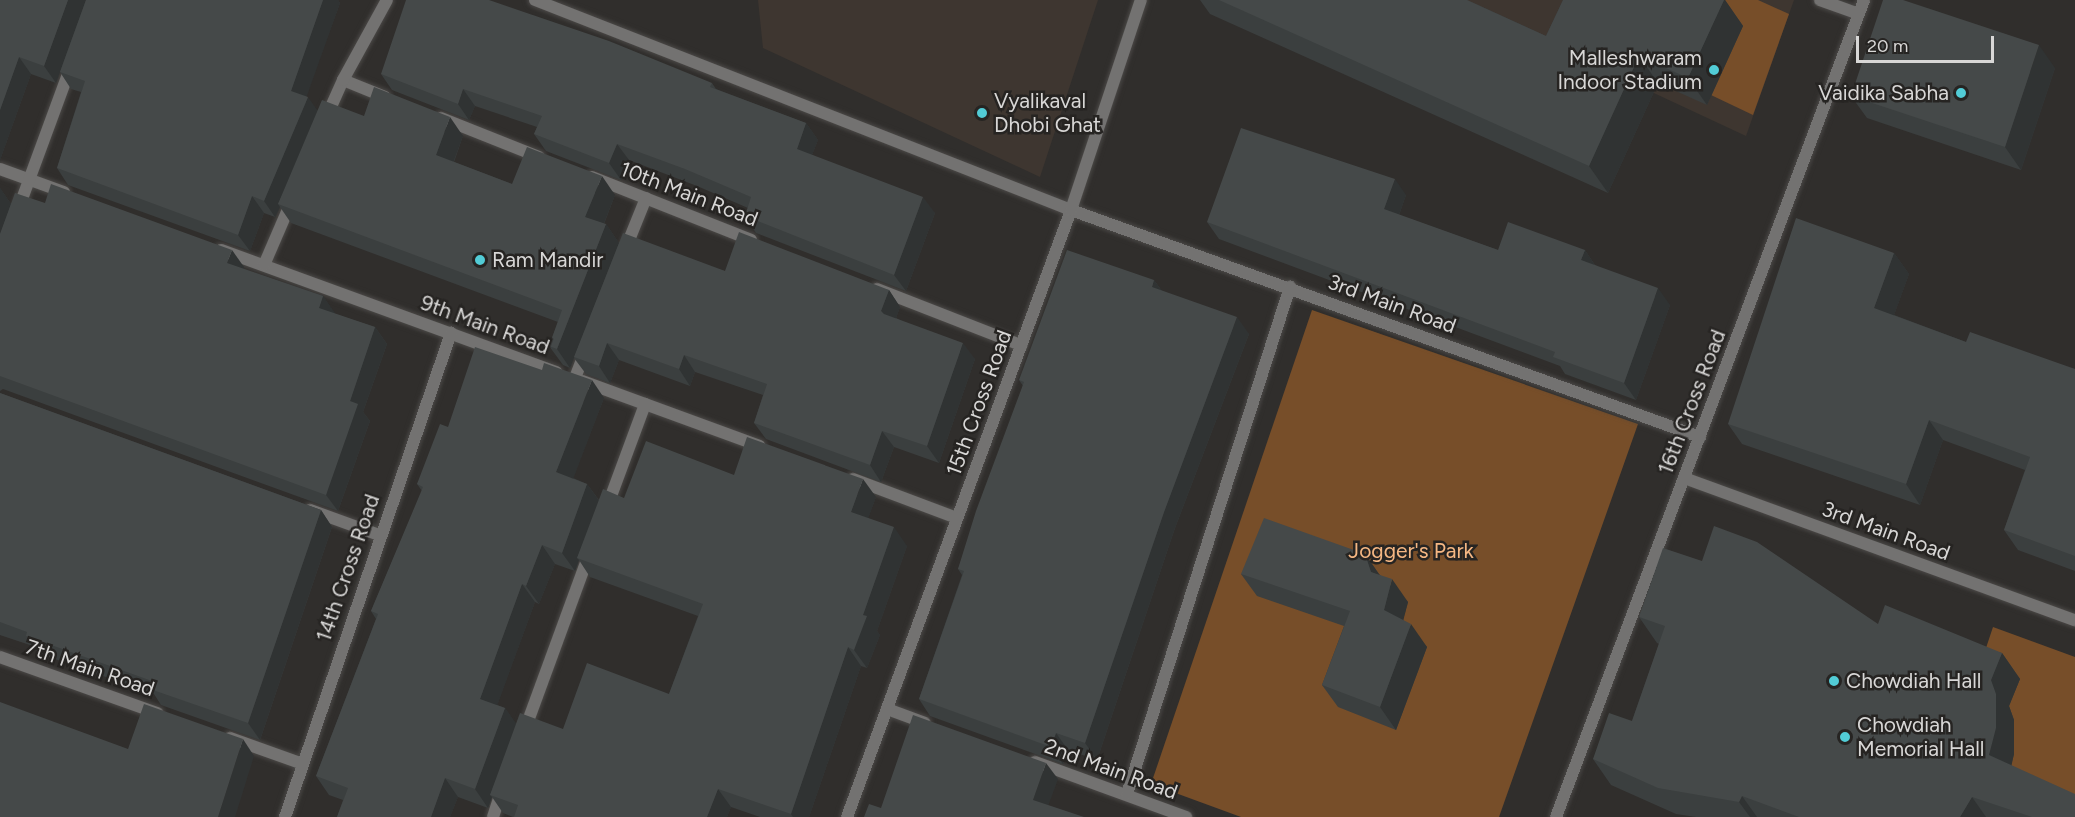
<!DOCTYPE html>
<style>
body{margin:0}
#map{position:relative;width:2075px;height:817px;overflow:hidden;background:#302e2c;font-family:Figtree,sans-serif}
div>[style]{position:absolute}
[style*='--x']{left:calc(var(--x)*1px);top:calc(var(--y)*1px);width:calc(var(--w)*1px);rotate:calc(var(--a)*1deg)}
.built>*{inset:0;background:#3e3630}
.green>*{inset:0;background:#774e29}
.roads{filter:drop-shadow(0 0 2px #4b4947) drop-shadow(0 0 2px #4b4947)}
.service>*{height:12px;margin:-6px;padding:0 6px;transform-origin:6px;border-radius:6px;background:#737271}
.minor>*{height:12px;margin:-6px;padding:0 6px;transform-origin:6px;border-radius:6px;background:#737271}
.tertiary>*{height:12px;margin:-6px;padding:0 6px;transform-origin:6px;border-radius:6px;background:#737271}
.wall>*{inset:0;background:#3b3f3f}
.shaded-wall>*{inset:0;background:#303333}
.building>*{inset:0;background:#454949}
.dots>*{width:16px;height:16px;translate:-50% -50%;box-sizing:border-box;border:3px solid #262422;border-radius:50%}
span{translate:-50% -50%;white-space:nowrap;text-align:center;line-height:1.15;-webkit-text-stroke:5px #262422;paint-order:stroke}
.poi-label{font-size:21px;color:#d8d7d6}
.right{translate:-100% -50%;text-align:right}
.left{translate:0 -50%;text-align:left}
.street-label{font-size:21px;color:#d8d7d6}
.park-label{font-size:21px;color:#f5b783}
.scale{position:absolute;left:1856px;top:36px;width:138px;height:27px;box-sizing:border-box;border:3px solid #d8d7d6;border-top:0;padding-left:8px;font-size:18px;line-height:21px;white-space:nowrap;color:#d8d7d6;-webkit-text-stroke:4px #262422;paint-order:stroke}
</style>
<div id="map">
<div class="built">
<div style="clip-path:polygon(758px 0,1098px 0,1040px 177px,763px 48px)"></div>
<div style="clip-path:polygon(1454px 0,1794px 0,1746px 136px)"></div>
</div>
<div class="green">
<div style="clip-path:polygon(1577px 0,1758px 0,1789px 14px,1753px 115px,1566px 26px)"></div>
<div style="clip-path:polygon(1312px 310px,1638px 424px,1499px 817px,1241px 817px,1151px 784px)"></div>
<div style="clip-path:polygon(1993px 627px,2075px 657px,2075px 812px,2008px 781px,1981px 663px)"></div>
</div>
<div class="roads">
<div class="service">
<div style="--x:535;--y:0;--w:576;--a:21.39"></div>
<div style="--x:1820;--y:0;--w:41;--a:19.7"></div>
</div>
<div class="minor">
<div style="--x:343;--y:80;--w:45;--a:22"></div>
<div style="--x:326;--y:118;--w:42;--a:-65.9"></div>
<div style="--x:343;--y:80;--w:91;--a:-61.2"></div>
<div style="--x:441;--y:118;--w:105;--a:21.7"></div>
<div style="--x:0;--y:169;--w:68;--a:19.8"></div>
<div style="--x:592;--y:177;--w:171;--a:21.6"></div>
<div style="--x:18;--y:210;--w:153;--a:-69.8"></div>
<div style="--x:1071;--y:210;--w:669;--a:19.84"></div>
<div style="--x:221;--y:250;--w:357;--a:20"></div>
<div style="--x:625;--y:250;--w:56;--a:-68"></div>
<div style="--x:264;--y:265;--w:71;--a:-66.7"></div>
<div style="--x:877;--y:289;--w:155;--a:21.3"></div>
<div style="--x:575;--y:378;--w:30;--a:-69"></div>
<div style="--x:582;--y:381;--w:189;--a:20.1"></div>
<div style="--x:1684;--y:478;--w:416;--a:20"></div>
<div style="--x:853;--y:479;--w:111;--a:20.6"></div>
<div style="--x:607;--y:507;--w:110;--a:-69.7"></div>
<div style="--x:310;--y:510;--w:73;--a:19.9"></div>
<div style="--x:0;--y:657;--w:167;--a:19.6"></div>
<div style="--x:887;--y:709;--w:40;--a:20.2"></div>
<div style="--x:524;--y:732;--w:189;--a:-69.9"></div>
<div style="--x:230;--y:738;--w:77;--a:19.6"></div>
<div style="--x:1035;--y:762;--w:161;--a:20"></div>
<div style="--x:1127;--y:794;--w:533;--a:-72.18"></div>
<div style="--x:285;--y:817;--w:512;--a:-71.07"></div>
<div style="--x:493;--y:817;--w:28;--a:-72"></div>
</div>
<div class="tertiary">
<div style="--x:847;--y:817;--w:647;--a:-69.74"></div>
<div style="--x:1071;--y:210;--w:221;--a:-71.6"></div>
<div style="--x:1556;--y:817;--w:873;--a:-69.34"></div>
</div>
</div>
<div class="wall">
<div style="clip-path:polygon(0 0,338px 0,340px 3px,306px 96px,317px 111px,364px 116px,463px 136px,454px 162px,512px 184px,615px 195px,604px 224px,606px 224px,619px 243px,725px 271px,889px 290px,900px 307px,896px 318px,975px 359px,939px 463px,894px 447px,881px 482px,766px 439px,754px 423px,763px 395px,695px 372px,690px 386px,619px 360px,610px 383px,586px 374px,574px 358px,570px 368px,563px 365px,549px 346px,558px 322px,291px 223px,280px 207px,275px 217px,264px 213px,250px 251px,68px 185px,57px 168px,81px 92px,71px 89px,60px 72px,56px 83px,31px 74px,0 160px)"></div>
<div style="clip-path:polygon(1200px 0,1467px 0,1546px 36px,1563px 0,1725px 0,1743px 26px,1707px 105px,1658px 83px,1608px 193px,1210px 14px)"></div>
<div style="clip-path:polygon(2055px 68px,2021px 170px,1867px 118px,1851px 96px)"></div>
<div style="clip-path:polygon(381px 74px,712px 83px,716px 89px,806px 123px,818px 140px,812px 155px,935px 213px,906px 291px,756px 233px,745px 216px,748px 208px,697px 186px,629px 160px,621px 180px,546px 151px,534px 134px,537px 127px,475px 106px,469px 120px,392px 90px)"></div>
<div style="clip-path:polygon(0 188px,11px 204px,45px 203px,244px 267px,243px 269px,323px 296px,335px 314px,375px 327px,387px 344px,363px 412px,370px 421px,338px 511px,3px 389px,0 391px)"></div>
<div style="clip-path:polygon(1406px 195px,1399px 215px,1498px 250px,1585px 250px,1595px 265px,1670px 305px,1636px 400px,1565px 374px,1560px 366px,1219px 239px,1207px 222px)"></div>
<div style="clip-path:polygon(1894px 253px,1909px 274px,1894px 315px,1966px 342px,2075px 369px,2075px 571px,2018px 550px,2004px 530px,2025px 470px,1943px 440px,1920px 505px,1742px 444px,1728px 424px)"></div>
<div style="clip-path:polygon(1154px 280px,1162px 291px,1249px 334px,1175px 528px,1097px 760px,1068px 750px,1063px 764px,930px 716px,919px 699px,962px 575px,958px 569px,1023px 386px,1019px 380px)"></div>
<div style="clip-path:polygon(0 393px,321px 510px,332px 527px,260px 740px,161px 705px,154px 694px,38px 653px,33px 646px,0 635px)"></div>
<div style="clip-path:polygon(evenodd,604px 398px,573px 478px,587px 484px,599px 500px,624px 498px,734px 475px,876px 497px,868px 518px,907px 546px,877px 631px,880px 635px,867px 668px,861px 666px,809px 817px,760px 817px,731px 807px,727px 817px,513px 817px,503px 813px,492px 797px,488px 808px,458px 797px,450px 817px,337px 817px,343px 800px,329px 795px,316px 776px,376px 619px,371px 611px,422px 491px,417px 484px,448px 427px,604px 398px,579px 560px,590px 577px,698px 616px,669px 694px,563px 729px,516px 724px,505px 708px,497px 705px,535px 602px,539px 604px,555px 564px,575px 571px,579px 560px)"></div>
<div style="clip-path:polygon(1365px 554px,1379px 574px,1408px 602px,1403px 620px,1427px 647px,1396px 730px,1338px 707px,1322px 685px,1344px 626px,1257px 596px,1241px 574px)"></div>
<div style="clip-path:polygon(1639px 617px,1878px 624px,2002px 653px,2020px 679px,2009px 706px,2014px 720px,2014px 754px,2011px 765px,2075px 817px,1696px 817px,1676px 814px,1611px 785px,1593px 759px,1632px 721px,1659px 644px,1657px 643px)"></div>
</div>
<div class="shaded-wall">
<div style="clip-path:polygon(68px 0,86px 0,56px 83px,44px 66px)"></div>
<div style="clip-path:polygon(323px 0,338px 0,340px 3px,303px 107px,291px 91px)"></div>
<div style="clip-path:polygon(1724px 0,1725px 0,1743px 26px,1707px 105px,1688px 78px)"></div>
<div style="clip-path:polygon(2039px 45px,2055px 68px,2021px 170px,2005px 147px)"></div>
<div style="clip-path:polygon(1639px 56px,1658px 83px,1608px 193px,1589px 166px)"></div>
<div style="clip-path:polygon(19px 57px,31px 74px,0 160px,0 110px)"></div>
<div style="clip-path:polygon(463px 89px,475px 106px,469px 120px,458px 104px)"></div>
<div style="clip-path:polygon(308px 97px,320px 114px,278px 204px,280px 207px,275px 217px,264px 201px)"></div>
<div style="clip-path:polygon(450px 117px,463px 136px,449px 174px,436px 155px)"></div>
<div style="clip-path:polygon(806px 123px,818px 140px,808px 165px,797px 149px)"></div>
<div style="clip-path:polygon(617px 144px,629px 160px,621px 180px,609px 163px)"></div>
<div style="clip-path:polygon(602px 176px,615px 195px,599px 236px,585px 217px)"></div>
<div style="clip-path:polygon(1395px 179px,1406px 195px,1395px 226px,1384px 209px)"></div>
<div style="clip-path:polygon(0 188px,11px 204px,0 235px)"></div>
<div style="clip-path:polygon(252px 196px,264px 213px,250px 251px,238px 235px)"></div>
<div style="clip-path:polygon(923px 197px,935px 213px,906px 291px,894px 275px)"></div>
<div style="clip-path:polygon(606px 224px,619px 243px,570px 368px,557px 349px)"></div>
<div style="clip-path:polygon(232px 250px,244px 267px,239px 280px,227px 263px)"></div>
<div style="clip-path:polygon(1585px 250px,1596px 267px,1581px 260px)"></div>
<div style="clip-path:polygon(1894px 253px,1909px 274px,1889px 329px,1874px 308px)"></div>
<div style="clip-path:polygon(1154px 280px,1166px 297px,1152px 287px)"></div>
<div style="clip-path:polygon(1658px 288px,1670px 305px,1636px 400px,1624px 383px)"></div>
<div style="clip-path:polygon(889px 290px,900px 307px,893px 327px,881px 311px)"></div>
<div style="clip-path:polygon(323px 296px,335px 313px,331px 325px,319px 308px)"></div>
<div style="clip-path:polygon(1237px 317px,1249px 334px,1175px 528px,1097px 760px,1085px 743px,1164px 512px)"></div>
<div style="clip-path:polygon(375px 327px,387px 344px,363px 412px,370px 421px,338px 511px,326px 495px,350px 401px)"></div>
<div style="clip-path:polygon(607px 343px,619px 360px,610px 383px,599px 366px)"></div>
<div style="clip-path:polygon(963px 343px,975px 359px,939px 463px,927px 446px)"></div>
<div style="clip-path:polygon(684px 355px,695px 372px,690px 386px,679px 369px)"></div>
<div style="clip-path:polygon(592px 380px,604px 398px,569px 490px,556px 472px)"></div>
<div style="clip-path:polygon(1929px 420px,1943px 440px,1920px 505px,1906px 484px)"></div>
<div style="clip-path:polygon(882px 431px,894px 447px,881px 482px,870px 465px)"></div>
<div style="clip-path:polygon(863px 479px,876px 497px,864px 530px,851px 512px)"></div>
<div style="clip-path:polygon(587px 484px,600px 502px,577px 558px,579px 560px,575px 571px,562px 553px)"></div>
<div style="clip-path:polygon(321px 510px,332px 527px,260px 740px,248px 723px)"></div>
<div style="clip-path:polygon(894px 527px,907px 546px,877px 631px,880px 635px,867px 668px,854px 650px,863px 615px)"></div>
<div style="clip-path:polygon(542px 545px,555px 564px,539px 604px,526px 586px)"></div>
<div style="clip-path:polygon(1365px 554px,1381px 577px,1371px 572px)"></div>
<div style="clip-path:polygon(1392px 579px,1408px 602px,1400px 633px,1384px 610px)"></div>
<div style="clip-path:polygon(522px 584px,535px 602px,493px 717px,480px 699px)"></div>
<div style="clip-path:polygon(1411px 624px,1427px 647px,1396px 730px,1380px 707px)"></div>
<div style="clip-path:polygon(848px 647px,861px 666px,809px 817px,793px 817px,791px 814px)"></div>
<div style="clip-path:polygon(2002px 653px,2020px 679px,2009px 706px,2014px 720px,2014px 754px,2008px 781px,1989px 755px,1991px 680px)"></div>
<div style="clip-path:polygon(505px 708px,518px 726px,490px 795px,492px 797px,488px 808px,475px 789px)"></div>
<div style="clip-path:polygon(1056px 733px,1068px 750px,1063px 764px,1051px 747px)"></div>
<div style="clip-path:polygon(243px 739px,254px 756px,235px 817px,218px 817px)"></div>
<div style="clip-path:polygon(1046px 763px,1058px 779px,1044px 817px,1033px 800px)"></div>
<div style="clip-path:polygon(445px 778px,458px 797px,450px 817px,431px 817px)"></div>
<div style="clip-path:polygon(718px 789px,731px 807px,727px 817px,707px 817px)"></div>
<div style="clip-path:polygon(1742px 796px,1757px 817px,1750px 817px,1739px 802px)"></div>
<div style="clip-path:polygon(1972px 797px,1986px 817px,1960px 817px)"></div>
</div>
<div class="building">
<div style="clip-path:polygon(0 0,68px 0,44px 66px,19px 57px,0 110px)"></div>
<div style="clip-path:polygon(86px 0,323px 0,291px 91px,308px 97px,264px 201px,252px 196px,238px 235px,57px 168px,85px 81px,60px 72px)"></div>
<div style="clip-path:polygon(406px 0,489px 0,609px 41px,712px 83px,710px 87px,806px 123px,797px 149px,923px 197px,894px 275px,745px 216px,751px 197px,685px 169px,617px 144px,609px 163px,534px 134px,542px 116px,463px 89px,458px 104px,381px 74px)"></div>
<div style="clip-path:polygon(1219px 0,1467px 0,1546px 36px,1563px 0,1724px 0,1688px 78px,1639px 56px,1589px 166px)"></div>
<div style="clip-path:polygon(1883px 0,1903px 0,2039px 45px,2005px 147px,1851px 96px)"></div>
<div style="clip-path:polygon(374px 87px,450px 117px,436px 155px,512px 184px,527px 147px,602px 176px,585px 217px,606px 224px,557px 349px,549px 346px,562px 310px,278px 204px,322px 100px,364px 116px)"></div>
<div style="clip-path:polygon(1241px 128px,1395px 179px,1384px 209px,1498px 250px,1508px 222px,1585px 250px,1581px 260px,1658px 288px,1624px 383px,1553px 357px,1555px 352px,1207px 222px)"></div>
<div style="clip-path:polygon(51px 184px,232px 250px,227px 263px,323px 296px,319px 308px,375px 327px,350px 401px,358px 404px,326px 495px,0 376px,0 234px,15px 193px,45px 203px)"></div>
<div style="clip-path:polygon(1796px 218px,1894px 253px,1874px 308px,1966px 342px,1970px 332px,2075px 369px,2075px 556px,2004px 530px,2030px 457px,1929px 420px,1906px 484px,1728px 424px)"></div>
<div style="clip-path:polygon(739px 232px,889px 290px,881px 311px,884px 314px,963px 343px,927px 446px,882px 431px,870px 465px,754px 423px,767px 384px,684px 355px,679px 369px,607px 343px,599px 366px,574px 357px,623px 233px,725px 271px)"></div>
<div style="clip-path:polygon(1067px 250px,1154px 280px,1152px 287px,1237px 317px,1164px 512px,1085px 743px,1056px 733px,1051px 747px,919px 699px,964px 571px,958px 569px,976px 511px,1024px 382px,1019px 380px)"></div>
<div style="clip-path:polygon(475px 347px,542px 370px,544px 363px,592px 380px,556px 472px,587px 484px,562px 553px,542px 545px,526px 586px,522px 584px,480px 699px,505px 708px,475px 789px,445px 778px,431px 817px,337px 817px,348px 788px,316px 776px,378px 614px,371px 611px,423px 487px,417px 484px,440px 424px,448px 427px)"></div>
<div style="clip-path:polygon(0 393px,321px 510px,248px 723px,150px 689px,152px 681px,26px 636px,27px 632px,0 622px)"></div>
<div style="clip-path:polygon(747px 437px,863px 479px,851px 512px,894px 527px,863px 615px,867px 616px,854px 650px,848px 647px,791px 814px,718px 789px,707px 817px,514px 817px,518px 805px,490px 795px,520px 713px,563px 729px,587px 663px,669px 694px,703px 604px,577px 558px,603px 489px,624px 498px,646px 441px,734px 475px)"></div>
<div style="clip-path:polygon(1264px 518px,1365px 554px,1371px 572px,1392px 579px,1384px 610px,1411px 624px,1380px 707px,1322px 685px,1350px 611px,1241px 574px)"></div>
<div style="clip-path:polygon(1714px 526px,1757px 542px,1878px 624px,1885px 605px,2002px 653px,1991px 680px,1996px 694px,1996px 728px,1989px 755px,2075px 794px,2075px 817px,2032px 817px,1972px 797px,1960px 817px,1799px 817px,1742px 796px,1739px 802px,1658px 788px,1593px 759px,1609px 713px,1632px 721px,1665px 626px,1639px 617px,1663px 548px,1702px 561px)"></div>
<div style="clip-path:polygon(0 702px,128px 749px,144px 704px,243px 739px,218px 817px,0 817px)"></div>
<div style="clip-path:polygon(913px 715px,1046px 763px,1033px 800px,1084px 817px,864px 817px,869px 804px,881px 808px)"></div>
</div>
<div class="dots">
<div style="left:1714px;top:70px;background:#52ccd6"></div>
<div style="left:1961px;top:93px;background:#52ccd6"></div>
<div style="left:982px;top:113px;background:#52ccd6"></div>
<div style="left:480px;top:260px;background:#52ccd6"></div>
<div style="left:1834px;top:681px;background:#52ccd6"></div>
<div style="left:1845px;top:737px;background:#52ccd6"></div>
</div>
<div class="poi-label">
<span class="right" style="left:1702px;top:70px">Malleshwaram<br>Indoor Stadium</span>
<span class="right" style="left:1949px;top:93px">Vaidika Sabha</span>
<span class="left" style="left:994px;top:113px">Vyalikaval<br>Dhobi Ghat</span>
<span class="left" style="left:492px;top:260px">Ram Mandir</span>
<span class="left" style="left:1846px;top:681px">Chowdiah Hall</span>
<span class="left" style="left:1857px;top:737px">Chowdiah<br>Memorial Hall</span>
</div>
<div class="street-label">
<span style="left:689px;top:194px;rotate:21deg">10th Main Road</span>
<span style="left:1392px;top:304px;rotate:20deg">3rd Main Road</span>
<span style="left:485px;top:325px;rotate:20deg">9th Main Road</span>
<span style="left:1692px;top:402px;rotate:-69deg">16th Cross Road</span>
<span style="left:979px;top:403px;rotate:-70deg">15th Cross Road</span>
<span style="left:1886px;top:531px;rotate:20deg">3rd Main Road</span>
<span style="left:348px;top:568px;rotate:-71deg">14th Cross Road</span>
<span style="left:90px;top:668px;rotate:19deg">7th Main Road</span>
<span style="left:1111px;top:769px;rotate:20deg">2nd Main Road</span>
</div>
<div class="park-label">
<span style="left:1411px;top:551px">Jogger's Park</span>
</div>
<div class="scale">20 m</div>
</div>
